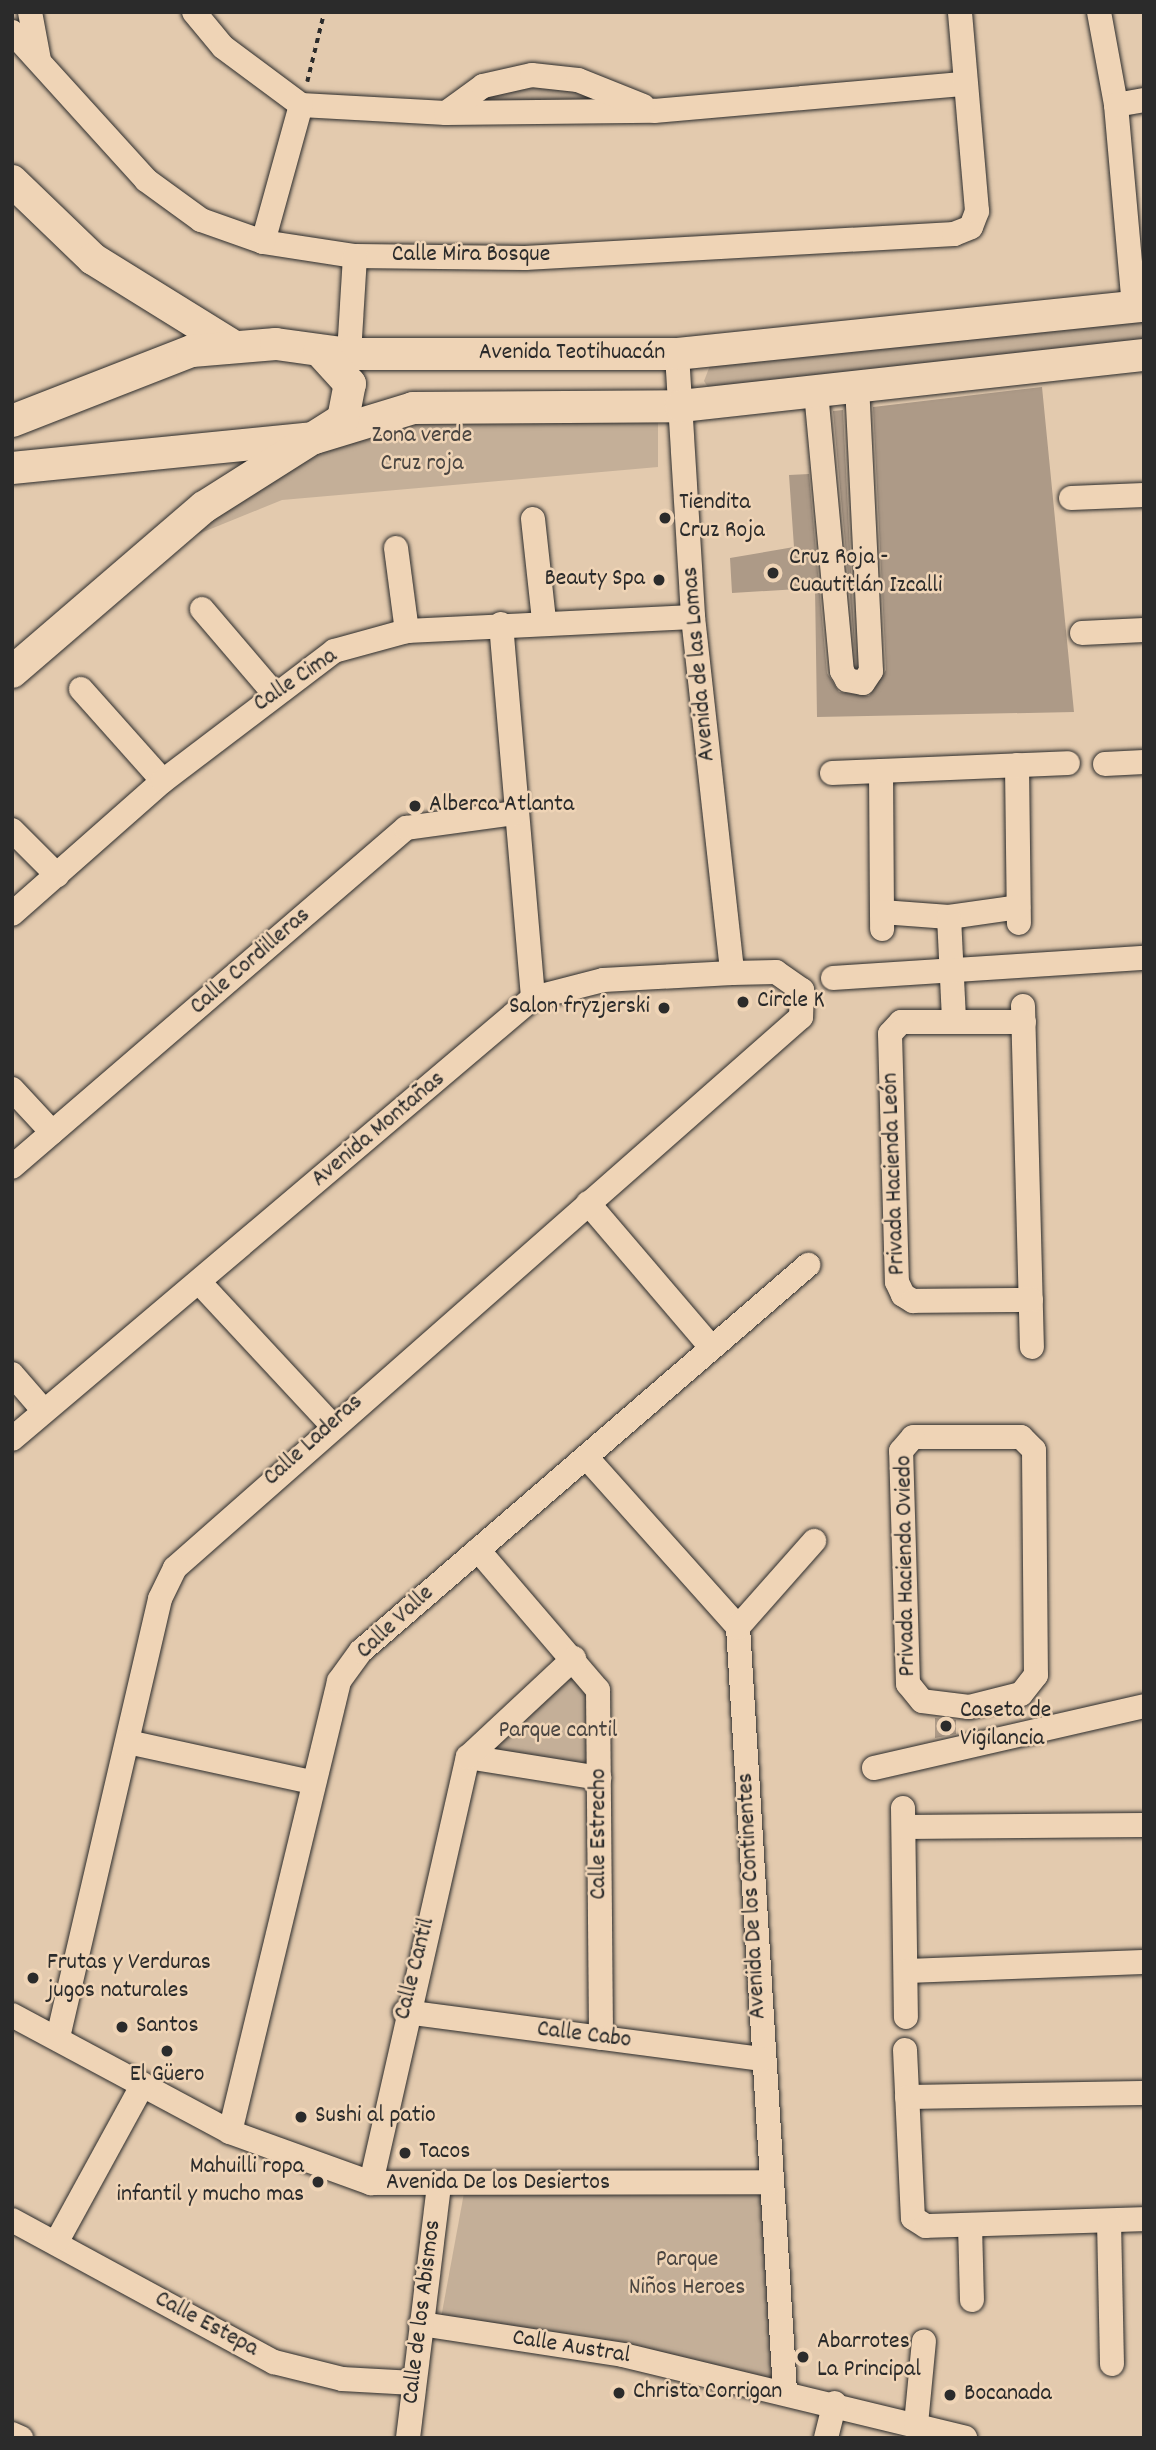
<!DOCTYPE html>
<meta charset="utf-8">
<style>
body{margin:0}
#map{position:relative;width:1156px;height:2450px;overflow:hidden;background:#e3caae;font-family:Dekko,sans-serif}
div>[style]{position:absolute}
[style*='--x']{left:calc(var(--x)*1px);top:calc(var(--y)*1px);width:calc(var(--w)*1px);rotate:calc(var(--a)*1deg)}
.green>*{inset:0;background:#c4af98}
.building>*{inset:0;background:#ad9a87}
.path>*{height:3.5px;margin-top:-1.75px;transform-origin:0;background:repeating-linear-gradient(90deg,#2b2b2b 0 5px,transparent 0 10px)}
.roads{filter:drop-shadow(0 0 2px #2b2b2b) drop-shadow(0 0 2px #2b2b2b)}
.minor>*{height:24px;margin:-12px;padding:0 12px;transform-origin:12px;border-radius:12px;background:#efd4b6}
.major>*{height:32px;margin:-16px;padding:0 16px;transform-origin:16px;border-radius:16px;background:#efd4b6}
.dots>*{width:19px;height:19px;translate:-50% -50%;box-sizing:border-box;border:4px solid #efd4b6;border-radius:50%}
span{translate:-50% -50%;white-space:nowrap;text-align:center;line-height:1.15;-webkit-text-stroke:5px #efd4b6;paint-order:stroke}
.street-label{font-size:24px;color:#2b2b2b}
.park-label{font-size:24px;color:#4a4541}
.poi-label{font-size:24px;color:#2b2b2b}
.left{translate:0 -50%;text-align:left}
.right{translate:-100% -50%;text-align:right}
.frame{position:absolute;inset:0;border:14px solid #2b2b2b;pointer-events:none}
</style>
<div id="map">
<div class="green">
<div style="clip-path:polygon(532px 78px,636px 108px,457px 109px)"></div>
<div style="clip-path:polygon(1144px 319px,1144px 352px,709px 389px,704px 381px,711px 363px)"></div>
<div style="clip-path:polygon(658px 414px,658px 467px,282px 500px,191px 537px,235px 488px,383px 425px)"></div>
<div style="clip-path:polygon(576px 1668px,592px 1692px,594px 1774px,481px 1754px)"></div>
<div style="clip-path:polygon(770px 2189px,779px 2384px,441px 2318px,464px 2193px)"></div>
</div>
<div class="building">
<div style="clip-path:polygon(1042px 387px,1074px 712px,817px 717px,815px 588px,732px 593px,730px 558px,794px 547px,789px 475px,809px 474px,827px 673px,839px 692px,869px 696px,886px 670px,873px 407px)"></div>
<div style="clip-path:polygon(843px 410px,855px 652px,833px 411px)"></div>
<div style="clip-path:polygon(935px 1718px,956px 1720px,956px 1734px,935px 1738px)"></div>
</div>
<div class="path">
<div style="--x:307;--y:82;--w:72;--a:-76.3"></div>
</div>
<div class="roads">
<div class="minor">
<div style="--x:30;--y:12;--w:49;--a:79.4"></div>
<div style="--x:194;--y:12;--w:45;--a:50.4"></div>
<div style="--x:223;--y:47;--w:97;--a:36.6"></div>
<div style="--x:301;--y:105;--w:145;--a:3.2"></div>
<div style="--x:446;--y:113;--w:208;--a:-0.6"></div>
<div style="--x:654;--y:111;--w:312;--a:-5"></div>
<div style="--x:1099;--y:12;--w:95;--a:79.6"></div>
<div style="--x:1116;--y:105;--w:203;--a:84.9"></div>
<div style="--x:12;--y:32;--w:200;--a:47.8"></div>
<div style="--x:146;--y:180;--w:68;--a:36"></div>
<div style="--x:201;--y:220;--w:66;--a:19.5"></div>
<div style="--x:263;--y:242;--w:93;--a:8.7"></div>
<div style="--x:355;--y:256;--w:170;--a:0.7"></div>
<div style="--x:525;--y:258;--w:430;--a:-3.2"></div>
<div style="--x:954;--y:234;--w:18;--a:-22"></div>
<div style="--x:971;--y:227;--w:17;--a:-69"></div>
<div style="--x:977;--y:211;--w:200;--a:-94.9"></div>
<div style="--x:1116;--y:105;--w:28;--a:-10"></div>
<div style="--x:446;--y:113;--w:46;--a:-36.1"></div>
<div style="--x:483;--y:86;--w:50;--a:-12.7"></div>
<div style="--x:532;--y:75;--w:46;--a:6.2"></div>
<div style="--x:578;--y:80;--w:70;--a:21.8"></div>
<div style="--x:263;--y:242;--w:142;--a:-74.5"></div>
<div style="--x:349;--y:354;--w:98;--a:-86.5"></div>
<div style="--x:677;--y:354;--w:263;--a:86.5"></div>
<div style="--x:693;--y:617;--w:358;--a:83.7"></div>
<div style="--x:816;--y:392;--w:280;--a:84.7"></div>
<div style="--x:842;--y:671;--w:10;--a:61"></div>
<div style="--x:847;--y:680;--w:16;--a:11"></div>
<div style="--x:863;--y:683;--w:14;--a:-56"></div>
<div style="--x:871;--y:671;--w:284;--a:-92.8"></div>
<div style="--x:1071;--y:498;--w:73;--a:-2.4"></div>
<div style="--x:533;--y:519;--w:103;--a:83.8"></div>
<div style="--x:396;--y:548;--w:84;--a:82.5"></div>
<div style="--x:202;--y:609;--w:109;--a:49.5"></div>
<div style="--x:501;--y:624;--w:375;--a:85.1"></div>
<div style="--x:1082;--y:633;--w:62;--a:-2.8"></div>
<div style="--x:81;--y:689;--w:123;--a:48.3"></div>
<div style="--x:1105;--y:764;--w:39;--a:-3"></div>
<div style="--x:1017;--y:765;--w:158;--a:89.3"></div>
<div style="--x:881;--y:771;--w:158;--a:89.6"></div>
<div style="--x:832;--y:773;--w:236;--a:-2.4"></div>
<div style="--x:12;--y:830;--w:64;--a:45"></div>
<div style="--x:882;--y:912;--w:67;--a:4.3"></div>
<div style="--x:949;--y:917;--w:70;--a:-8.2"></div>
<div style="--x:12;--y:914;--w:201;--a:-41.4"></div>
<div style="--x:163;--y:781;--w:215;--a:-37.2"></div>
<div style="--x:334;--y:651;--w:76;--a:-15.3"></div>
<div style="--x:407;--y:631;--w:286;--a:-2.8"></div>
<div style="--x:949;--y:917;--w:103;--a:87.2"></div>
<div style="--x:833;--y:978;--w:312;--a:-3.7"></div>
<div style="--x:1023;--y:1006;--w:341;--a:88.5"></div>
<div style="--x:1024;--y:1022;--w:123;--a:180"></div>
<div style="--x:901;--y:1022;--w:16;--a:133"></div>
<div style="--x:890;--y:1034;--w:248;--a:88.4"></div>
<div style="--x:897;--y:1282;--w:14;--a:65"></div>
<div style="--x:903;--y:1295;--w:12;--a:31"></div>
<div style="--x:913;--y:1301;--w:118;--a:-0.5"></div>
<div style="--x:12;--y:1089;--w:59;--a:47.1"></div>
<div style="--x:12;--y:1167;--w:520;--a:-40.71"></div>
<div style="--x:406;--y:828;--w:110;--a:-7.8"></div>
<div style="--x:588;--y:1203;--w:189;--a:49.5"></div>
<div style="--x:199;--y:1282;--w:194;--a:47.1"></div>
<div style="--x:12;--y:1374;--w:49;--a:49.1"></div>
<div style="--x:913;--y:1437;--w:108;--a:0"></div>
<div style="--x:1021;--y:1437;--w:18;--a:45"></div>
<div style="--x:1034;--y:1450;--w:225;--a:89.5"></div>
<div style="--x:1036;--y:1675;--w:24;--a:128"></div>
<div style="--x:1021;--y:1694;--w:54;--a:166"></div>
<div style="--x:969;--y:1707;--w:47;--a:-172.7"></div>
<div style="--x:922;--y:1701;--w:22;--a:-129"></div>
<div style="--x:908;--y:1684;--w:233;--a:-91.7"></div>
<div style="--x:901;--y:1451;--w:18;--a:-49"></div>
<div style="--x:12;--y:1439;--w:683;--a:-40.25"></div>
<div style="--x:533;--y:998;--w:72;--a:-14.4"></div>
<div style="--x:603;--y:980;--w:129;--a:-3.1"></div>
<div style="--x:732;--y:973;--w:44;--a:-1.3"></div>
<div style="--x:776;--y:972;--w:32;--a:35"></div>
<div style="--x:802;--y:990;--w:27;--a:92"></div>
<div style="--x:801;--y:1017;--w:834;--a:138.65"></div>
<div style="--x:175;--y:1568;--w:34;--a:116"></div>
<div style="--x:160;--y:1599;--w:451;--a:103.1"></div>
<div style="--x:587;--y:1458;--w:227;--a:48.2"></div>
<div style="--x:738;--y:1627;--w:766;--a:86.48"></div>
<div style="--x:478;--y:1550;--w:184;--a:49.4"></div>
<div style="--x:598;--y:1690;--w:348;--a:89.5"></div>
<div style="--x:738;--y:1627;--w:115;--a:-48.5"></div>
<div style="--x:128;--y:1742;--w:188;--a:12.3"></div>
<div style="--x:468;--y:1757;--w:133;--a:9.1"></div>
<div style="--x:874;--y:1768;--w:277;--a:-12.9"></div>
<div style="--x:903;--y:1808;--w:209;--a:89.2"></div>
<div style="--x:904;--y:1827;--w:240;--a:-0.5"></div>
<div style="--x:906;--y:1971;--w:238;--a:-2.2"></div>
<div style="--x:405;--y:2012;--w:360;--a:7.5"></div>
<div style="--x:12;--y:2015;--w:247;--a:28.2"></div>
<div style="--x:230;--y:2132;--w:150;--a:19.9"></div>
<div style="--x:371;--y:2183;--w:400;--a:-0.1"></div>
<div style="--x:905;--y:2050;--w:168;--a:87.3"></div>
<div style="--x:913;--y:2218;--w:15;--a:32"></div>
<div style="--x:926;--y:2226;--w:218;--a:-1.8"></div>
<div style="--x:907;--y:2097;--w:237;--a:-1"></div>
<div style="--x:230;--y:2132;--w:464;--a:-76.4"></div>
<div style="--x:339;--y:1681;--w:37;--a:-54"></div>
<div style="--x:361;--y:1651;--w:591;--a:-40.81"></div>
<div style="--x:371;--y:2183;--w:437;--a:-77.2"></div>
<div style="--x:468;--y:1757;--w:145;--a:-43"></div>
<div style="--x:12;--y:2220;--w:298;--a:28.5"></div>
<div style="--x:274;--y:2362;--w:70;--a:14"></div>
<div style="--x:342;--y:2379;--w:72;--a:3.2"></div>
<div style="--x:1109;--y:2221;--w:143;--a:88.8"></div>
<div style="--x:970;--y:2225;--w:75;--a:88.5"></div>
<div style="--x:56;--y:2243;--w:181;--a:-61.3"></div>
<div style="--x:421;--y:2324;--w:204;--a:8.7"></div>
<div style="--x:623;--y:2355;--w:352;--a:13.6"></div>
<div style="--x:916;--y:2424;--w:83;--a:-84.5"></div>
<div style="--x:12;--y:2434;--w:10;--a:24"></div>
<div style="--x:408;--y:2438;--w:253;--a:-83"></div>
<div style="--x:826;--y:2438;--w:36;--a:-76"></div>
</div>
<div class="major">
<div style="--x:12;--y:181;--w:112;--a:43.9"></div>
<div style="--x:93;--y:259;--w:167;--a:31.8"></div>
<div style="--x:12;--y:421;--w:193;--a:-21.3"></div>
<div style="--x:192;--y:351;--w:84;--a:-4.8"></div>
<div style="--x:276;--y:344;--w:74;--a:7.8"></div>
<div style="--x:349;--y:354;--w:328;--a:0"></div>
<div style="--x:677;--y:354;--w:469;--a:-5.9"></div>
<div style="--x:12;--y:468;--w:304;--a:-5.7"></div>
<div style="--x:315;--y:438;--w:102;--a:-17"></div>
<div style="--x:413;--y:408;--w:268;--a:-0.4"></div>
<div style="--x:681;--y:406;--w:466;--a:-6.3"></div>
<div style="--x:12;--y:672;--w:253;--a:-40.7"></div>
<div style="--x:204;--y:507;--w:165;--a:-32.3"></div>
<div style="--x:343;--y:419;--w:36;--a:-79"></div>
<div style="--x:350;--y:384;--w:45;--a:-132.3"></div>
</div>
</div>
<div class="dots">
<div style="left:665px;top:518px;background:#2b2b2b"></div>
<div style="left:773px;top:573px;background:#2b2b2b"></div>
<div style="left:659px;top:580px;background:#2b2b2b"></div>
<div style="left:415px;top:806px;background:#2b2b2b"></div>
<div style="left:743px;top:1002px;background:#2b2b2b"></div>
<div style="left:664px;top:1008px;background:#2b2b2b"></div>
<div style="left:946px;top:1726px;background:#2b2b2b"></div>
<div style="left:33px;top:1978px;background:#2b2b2b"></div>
<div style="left:122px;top:2027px;background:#2b2b2b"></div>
<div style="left:167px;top:2051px;background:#2b2b2b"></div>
<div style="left:301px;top:2117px;background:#2b2b2b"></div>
<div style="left:405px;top:2153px;background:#2b2b2b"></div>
<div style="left:318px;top:2182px;background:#2b2b2b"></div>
<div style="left:803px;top:2357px;background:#2b2b2b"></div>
<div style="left:619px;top:2393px;background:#2b2b2b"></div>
<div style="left:950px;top:2395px;background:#2b2b2b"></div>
</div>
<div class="street-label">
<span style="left:471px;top:256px">Calle Mira Bosque</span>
<span style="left:572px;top:354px">Avenida Teotihuacán</span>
<span style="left:700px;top:664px;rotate:-95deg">Avenida de las Lomas</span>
<span style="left:296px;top:681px;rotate:-34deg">Calle Cima</span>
<span style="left:251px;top:962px;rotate:-41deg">Calle Cordilleras</span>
<span style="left:379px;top:1130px;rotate:-40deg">Avenida Montañas</span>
<span style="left:895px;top:1174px;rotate:-92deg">Privada Hacienda León</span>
<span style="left:314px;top:1441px;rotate:-42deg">Calle Laderas</span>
<span style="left:907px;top:1566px;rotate:-91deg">Privada Hacienda Oviedo</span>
<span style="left:396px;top:1623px;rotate:-43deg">Calle Valle</span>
<span style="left:600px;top:1834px;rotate:-90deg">Calle Estrecho</span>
<span style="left:753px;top:1896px;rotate:-93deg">Avenida De los Continentes</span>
<span style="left:416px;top:1969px;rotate:-76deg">Calle Cantil</span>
<span style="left:584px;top:2036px;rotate:7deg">Calle Cabo</span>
<span style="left:498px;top:2184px">Avenida De los Desiertos</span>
<span style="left:423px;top:2312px;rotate:-83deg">Calle de los Abismos</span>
<span style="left:206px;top:2325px;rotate:28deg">Calle Estepa</span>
<span style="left:571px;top:2348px;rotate:9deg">Calle Austral</span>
</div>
<div class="park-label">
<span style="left:422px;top:451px">Zona verde<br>Cruz roja</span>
<span style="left:558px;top:1732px">Parque cantil</span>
<span style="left:687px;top:2275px">Parque<br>Niños Heroes</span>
</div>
<div class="poi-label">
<span class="left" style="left:679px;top:518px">Tiendita<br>Cruz Roja</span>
<span class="left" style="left:789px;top:573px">Cruz Roja -<br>Cuautitlán Izcalli</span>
<span class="right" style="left:645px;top:580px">Beauty Spa</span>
<span class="left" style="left:429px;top:806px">Alberca Atlanta</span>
<span class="left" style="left:757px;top:1002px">Circle K</span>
<span class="right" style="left:650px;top:1008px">Salon fryzjerski</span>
<span class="left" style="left:960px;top:1726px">Caseta de<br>Vigilancia</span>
<span class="left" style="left:47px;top:1978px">Frutas y Verduras<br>jugos naturales</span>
<span class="left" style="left:136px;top:2027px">Santos</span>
<span style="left:167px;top:2076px">El Güero</span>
<span class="left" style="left:315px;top:2117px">Sushi al patio</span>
<span class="left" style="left:419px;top:2153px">Tacos</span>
<span class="right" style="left:304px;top:2182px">Mahuilli ropa<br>infantil y mucho mas</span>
<span class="left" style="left:817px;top:2357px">Abarrotes<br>La Principal</span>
<span class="left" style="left:633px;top:2393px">Christa Corrigan</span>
<span class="left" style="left:964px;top:2395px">Bocanada</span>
</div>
<div class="frame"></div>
</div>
